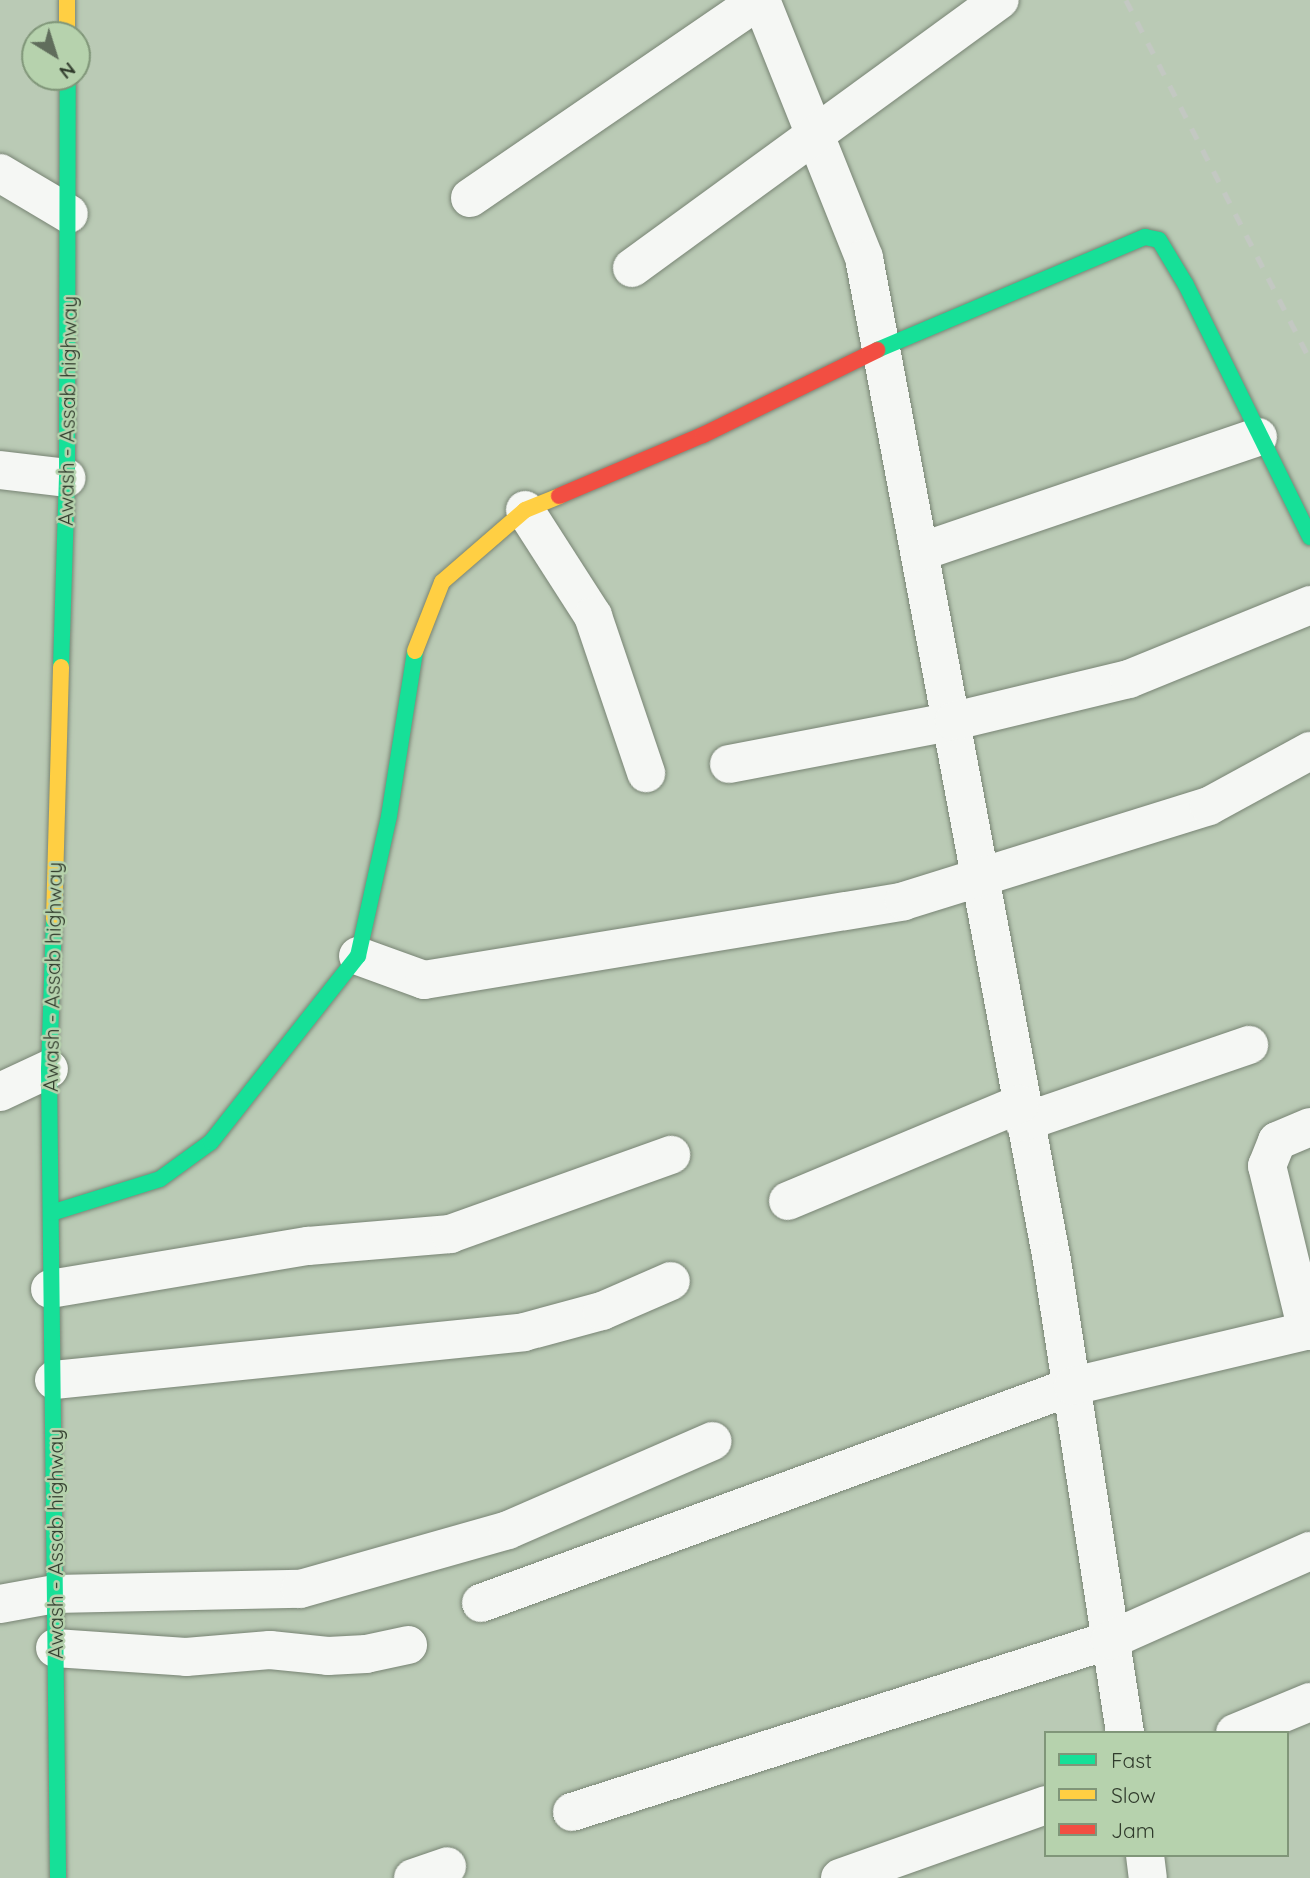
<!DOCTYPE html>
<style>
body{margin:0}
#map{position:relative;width:1310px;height:1878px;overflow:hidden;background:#bacab5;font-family:Quicksand,sans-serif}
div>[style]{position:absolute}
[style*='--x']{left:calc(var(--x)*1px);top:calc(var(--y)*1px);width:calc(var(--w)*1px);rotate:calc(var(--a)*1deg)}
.roads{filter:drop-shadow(0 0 2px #788474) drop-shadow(0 0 2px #788474)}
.street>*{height:38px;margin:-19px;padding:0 19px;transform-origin:19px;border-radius:19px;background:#f5f7f4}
.fast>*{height:16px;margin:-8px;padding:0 8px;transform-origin:8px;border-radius:8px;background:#16e098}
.slow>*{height:16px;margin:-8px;padding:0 8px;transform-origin:8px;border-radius:8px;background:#ffcf43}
.jam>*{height:16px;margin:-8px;padding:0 8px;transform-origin:8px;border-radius:8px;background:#f24e42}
.rail>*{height:5px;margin-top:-2.5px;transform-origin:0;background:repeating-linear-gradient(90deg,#c3c8c2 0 12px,transparent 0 24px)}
span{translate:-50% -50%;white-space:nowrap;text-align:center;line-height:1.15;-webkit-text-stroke:5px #b6d2ad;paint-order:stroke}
.street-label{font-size:21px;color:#303b2c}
.legend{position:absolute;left:1044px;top:1731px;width:245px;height:126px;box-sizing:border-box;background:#b6d2ad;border:2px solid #809679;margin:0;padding:9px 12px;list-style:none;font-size:21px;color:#303b2c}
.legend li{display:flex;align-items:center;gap:14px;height:35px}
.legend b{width:35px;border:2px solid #809679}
.north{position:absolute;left:21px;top:21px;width:70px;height:70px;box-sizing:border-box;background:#b6d2ad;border:2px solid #809679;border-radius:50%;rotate:142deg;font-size:19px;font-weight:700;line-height:28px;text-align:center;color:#303b2c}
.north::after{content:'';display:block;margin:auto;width:24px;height:32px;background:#606d5c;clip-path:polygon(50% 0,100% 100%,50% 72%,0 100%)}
</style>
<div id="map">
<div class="roads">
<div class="street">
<div style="--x:761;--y:0;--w:278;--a:68.2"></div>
<div style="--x:864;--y:258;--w:1020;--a:79.38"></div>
<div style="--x:1052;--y:1261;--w:478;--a:81.2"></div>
<div style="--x:0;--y:173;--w:80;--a:30.7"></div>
<div style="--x:470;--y:198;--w:350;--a:-34.4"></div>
<div style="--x:632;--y:268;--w:455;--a:-36.1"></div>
<div style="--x:0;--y:470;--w:67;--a:6.8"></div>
<div style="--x:525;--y:510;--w:126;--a:57.3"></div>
<div style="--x:593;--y:616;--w:166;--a:71.3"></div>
<div style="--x:920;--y:552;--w:357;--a:-18.8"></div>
<div style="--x:729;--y:764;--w:229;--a:-10.8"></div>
<div style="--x:954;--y:721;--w:180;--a:-13.5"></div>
<div style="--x:1129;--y:679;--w:196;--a:-22.2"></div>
<div style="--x:358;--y:956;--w:70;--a:20"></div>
<div style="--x:424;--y:980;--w:486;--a:-9.3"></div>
<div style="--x:904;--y:901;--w:319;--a:-17.3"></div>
<div style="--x:1209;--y:806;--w:115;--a:-28.6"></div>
<div style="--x:0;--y:1092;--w:54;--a:-25.1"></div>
<div style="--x:1024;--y:1122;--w:238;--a:-18.9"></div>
<div style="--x:788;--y:1201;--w:251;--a:-22.7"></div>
<div style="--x:50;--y:1289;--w:262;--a:-9.5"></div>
<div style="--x:308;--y:1246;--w:143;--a:-4.8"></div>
<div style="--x:450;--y:1234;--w:235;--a:-19.7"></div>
<div style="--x:1307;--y:1331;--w:170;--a:-103.6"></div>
<div style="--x:1267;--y:1166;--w:27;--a:-68"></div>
<div style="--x:1277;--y:1141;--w:36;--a:-23"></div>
<div style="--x:54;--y:1380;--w:472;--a:-5.8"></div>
<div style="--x:524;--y:1332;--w:81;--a:-15.1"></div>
<div style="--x:602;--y:1311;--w:75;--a:-23.5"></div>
<div style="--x:481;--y:1603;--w:631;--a:-20.13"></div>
<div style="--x:1073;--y:1386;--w:244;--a:-13.3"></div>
<div style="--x:0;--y:1604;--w:56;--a:-10.3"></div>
<div style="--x:55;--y:1594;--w:245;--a:-1.2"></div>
<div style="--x:300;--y:1589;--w:216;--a:-15.8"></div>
<div style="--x:508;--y:1530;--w:223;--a:-23.5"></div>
<div style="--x:55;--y:1648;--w:131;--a:3.9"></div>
<div style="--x:186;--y:1657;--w:84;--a:-4.8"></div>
<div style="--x:270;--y:1650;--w:58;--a:5.9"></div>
<div style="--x:328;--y:1656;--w:38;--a:-3"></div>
<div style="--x:366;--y:1654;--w:43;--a:-12.1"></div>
<div style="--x:1235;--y:1733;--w:81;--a:-22.5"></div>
<div style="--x:572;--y:1812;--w:565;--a:-17.73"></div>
<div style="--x:1110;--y:1640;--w:219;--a:-24"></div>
<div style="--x:1145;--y:1855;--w:23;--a:83"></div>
<div style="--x:413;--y:1878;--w:36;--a:-19"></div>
<div style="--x:840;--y:1878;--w:219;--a:-19.5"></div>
</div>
<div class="fast">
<div style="--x:877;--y:350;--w:291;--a:-22.9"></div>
<div style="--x:1145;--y:237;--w:14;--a:12"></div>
<div style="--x:1159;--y:240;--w:52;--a:59"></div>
<div style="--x:1186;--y:285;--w:281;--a:63.8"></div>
<div style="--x:61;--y:667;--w:189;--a:-88.2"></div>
<div style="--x:67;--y:478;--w:401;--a:-89.9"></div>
<div style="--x:54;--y:919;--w:150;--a:91.9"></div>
<div style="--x:49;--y:1069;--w:809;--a:89.36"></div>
<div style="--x:51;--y:1213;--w:114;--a:-17.3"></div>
<div style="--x:160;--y:1179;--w:63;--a:-36"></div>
<div style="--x:211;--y:1142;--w:237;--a:-51.7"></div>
<div style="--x:358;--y:956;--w:143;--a:-77.5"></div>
<div style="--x:389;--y:816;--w:167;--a:-81"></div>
</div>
<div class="slow">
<div style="--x:67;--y:0;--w:35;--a:90"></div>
<div style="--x:415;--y:651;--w:74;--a:-68.6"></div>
<div style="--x:442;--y:582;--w:110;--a:-40.9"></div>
<div style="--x:525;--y:510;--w:37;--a:-22"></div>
<div style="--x:54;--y:919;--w:252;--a:-88.4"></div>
</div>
<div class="jam">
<div style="--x:559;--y:496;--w:156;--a:-23"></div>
<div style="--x:703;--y:435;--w:194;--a:-26"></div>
</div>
</div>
<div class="rail">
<div style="--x:1126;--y:0;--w:403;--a:62.9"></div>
</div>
<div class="street-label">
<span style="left:67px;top:411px;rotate:-89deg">Awash - Assab highway</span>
<span style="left:52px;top:977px;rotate:-89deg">Awash - Assab highway</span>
<span style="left:55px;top:1544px;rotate:-90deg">Awash - Assab highway</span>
</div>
<ul class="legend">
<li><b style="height:9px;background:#16e098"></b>Fast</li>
<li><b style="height:9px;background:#ffcf43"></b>Slow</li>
<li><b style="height:9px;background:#f24e42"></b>Jam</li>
</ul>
<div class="north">N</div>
</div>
